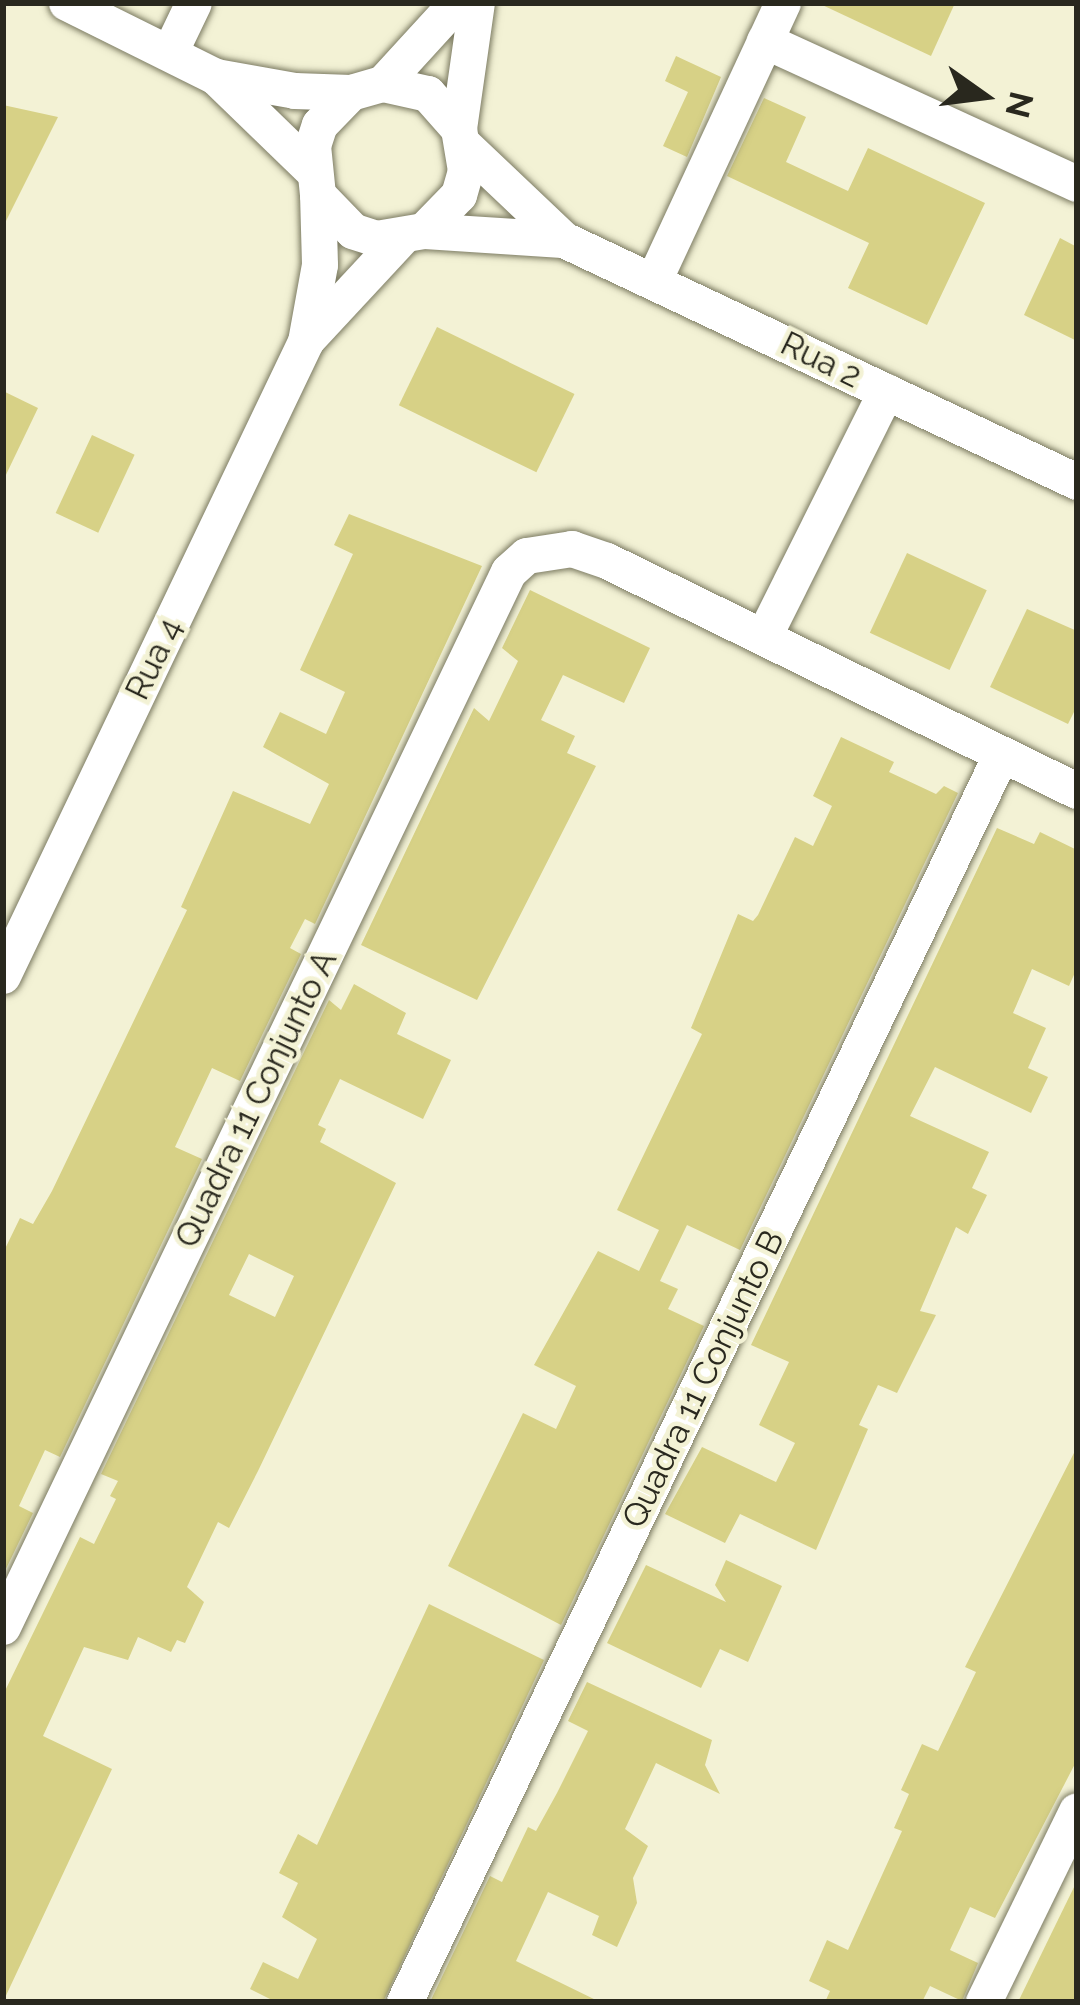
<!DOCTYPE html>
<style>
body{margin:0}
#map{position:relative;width:1080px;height:2005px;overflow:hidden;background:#f3f2d5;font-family:Raleway,sans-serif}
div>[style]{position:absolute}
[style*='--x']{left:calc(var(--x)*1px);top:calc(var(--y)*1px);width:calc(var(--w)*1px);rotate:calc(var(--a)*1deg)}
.building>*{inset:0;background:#d7d186;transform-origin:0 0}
.roads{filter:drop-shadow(0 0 3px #7c7b62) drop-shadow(0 0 3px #7c7b62)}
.minor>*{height:36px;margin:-18px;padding:0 18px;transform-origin:18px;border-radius:18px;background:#fff}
span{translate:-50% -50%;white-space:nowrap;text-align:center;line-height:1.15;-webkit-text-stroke:9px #f3f2d5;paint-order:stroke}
.street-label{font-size:33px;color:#29281e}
.frame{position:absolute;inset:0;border:6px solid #29281e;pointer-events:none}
.north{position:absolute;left:924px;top:36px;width:120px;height:120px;-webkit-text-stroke:9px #f3f2d5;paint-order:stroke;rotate:104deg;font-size:33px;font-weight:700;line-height:48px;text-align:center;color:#29281e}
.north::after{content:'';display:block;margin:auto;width:42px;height:54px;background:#29281e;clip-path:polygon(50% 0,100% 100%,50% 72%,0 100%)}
</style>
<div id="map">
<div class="building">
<div style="clip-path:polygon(818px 3px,955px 3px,931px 56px)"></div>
<div style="clip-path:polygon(676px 56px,721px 77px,687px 157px,663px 146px,688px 92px,665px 81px)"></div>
<div style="clip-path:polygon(764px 98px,806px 117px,786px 162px,848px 191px,868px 148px,985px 203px,927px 325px,848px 288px,869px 243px,727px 176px)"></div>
<div style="clip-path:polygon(3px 105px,58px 117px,3px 227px)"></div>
<div style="clip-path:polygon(1060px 238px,1077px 247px,1077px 341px,1024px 315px)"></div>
<div style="left:437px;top:327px;width:153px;height:87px;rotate:26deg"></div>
<div style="clip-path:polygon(3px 391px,38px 408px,3px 481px)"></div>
<div style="left:92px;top:435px;width:47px;height:86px;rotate:25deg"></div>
<div style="clip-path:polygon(349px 514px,482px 566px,315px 924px,305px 919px,290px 948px,301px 954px,240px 1081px,212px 1068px,175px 1147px,202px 1159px,60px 1457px,45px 1450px,19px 1506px,33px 1513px,3px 1575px,3px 1253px,20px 1218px,33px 1224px,52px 1191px,187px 910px,181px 907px,233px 791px,310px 824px,329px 784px,263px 747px,280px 712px,326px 734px,345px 692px,300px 670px,353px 554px,334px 545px)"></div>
<div style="left:907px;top:553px;width:88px;height:88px;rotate:25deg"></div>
<div style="clip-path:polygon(530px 590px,650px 648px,624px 703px,563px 675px,541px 720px,575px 736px,567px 753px,596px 766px,477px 1000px,361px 945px,474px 708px,489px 721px,518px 661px,502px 648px)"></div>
<div style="clip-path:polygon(1027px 609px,1077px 631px,1077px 706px,1068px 724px,990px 687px)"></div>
<div style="clip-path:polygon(841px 737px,894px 762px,889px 772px,936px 794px,944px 786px,958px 793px,740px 1250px,687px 1225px,660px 1281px,678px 1289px,668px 1309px,704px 1326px,561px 1625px,448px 1566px,523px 1413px,556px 1429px,576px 1386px,534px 1365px,598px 1251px,639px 1271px,659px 1230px,617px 1210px,702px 1034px,691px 1028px,738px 914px,753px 921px,758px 915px,795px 837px,813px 846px,832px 806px,813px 796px)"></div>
<div style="clip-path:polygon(997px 828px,1034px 844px,1040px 832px,1077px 850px,1077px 968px,1069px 986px,1032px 969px,1013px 1013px,1046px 1028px,1028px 1068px,1048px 1077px,1031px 1113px,935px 1067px,910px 1116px,989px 1152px,972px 1188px,987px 1195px,968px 1234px,956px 1227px,920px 1311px,936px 1315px,897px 1393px,878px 1385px,859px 1425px,868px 1429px,816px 1550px,740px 1514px,725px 1543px,665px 1514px,702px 1447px,776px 1482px,795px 1443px,759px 1425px,789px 1362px,751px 1345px)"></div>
<div style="clip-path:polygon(evenodd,354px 984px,406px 1013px,397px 1034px,451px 1060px,423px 1119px,340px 1079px,318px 1125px,326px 1129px,320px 1142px,396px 1183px,258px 1471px,229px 1528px,218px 1522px,187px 1587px,204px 1602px,185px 1643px,177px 1640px,171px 1652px,138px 1637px,128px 1660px,84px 1647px,43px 1736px,112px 1769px,3px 2002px,3px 1695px,80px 1537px,94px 1544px,116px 1499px,110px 1496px,118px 1481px,101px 1474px,329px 1000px,341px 1010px,354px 984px,249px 1254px,294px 1276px,275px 1317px,229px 1295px,249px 1254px)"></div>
<div style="clip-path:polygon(1077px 1447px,1077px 1760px,995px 1918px,970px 1907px,950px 1950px,978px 1963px,962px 2001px,930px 1986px,922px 2002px,825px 2002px,830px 1991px,809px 1981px,827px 1940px,848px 1950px,902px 1831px,894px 1828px,909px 1794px,901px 1790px,922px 1744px,938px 1751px,976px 1672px,965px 1667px)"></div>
<div style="clip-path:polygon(726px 1560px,782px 1586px,748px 1662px,720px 1649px,701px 1688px,607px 1643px,646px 1565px,726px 1602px,715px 1585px)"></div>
<div style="clip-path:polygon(429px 1604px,544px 1660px,383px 2002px,276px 2002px,250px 1989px,263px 1962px,298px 1979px,317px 1939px,282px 1917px,298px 1883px,279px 1873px,298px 1834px,317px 1845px)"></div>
<div style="clip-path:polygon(587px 1682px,712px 1740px,705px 1765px,720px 1794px,656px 1763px,625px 1829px,648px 1846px,633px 1878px,637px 1903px,617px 1947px,592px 1935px,599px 1916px,548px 1892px,516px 1961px,600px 2002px,430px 2002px,490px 1876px,502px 1882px,528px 1827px,536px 1831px,557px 1793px,588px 1731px,568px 1721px)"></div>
<div style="clip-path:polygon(1077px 1881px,1077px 2002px,1018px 2002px,1054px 1928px)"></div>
</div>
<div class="roads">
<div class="minor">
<div style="--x:67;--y:3;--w:166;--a:26.4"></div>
<div style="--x:216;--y:77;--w:132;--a:44.1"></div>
<div style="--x:765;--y:41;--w:343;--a:24.6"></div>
<div style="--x:170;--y:53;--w:55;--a:-64.4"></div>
<div style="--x:216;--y:77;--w:80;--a:10"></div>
<div style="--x:295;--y:91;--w:56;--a:2"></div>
<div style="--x:351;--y:93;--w:33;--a:-16"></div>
<div style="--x:383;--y:84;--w:46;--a:12.5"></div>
<div style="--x:428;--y:94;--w:47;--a:48.5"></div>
<div style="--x:459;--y:129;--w:43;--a:80.5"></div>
<div style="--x:466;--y:171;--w:25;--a:106"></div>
<div style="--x:459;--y:195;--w:50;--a:134.2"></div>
<div style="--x:424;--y:231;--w:48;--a:170.3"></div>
<div style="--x:377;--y:239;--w:25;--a:-162"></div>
<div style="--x:353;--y:231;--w:50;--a:-134.2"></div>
<div style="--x:318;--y:195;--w:49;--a:-95.8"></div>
<div style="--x:313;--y:146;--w:22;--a:-72"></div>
<div style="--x:320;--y:125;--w:45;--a:-45.9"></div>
<div style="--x:383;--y:84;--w:110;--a:-47.6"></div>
<div style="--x:459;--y:129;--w:127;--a:-81.9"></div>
<div style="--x:465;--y:146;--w:137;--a:43.5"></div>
<div style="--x:564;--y:240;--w:567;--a:25.25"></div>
<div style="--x:424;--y:231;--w:140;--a:3.7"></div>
<div style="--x:654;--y:281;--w:306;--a:-65.1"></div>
<div style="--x:308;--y:339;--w:138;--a:-47.1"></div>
<div style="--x:764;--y:637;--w:274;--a:-63.5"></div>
<div style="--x:3;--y:976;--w:703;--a:-64.46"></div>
<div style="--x:306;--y:342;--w:78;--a:-79.7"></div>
<div style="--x:320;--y:265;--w:70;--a:-91.6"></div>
<div style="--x:3;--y:1627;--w:1170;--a:-64.38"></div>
<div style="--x:509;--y:572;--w:24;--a:-42"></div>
<div style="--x:527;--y:556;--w:46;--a:-8.8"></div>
<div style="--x:572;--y:549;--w:37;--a:19"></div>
<div style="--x:607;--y:561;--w:523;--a:26.08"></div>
<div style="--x:405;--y:2002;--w:1381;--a:-64.44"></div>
<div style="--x:984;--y:2002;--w:212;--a:-64"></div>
</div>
</div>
<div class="street-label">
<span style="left:821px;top:360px;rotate:26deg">Rua 2</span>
<span style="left:154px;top:659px;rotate:-64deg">Rua 4</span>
<span style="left:256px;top:1099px;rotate:-64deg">Quadra 11 Conjunto A</span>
<span style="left:703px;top:1379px;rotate:-64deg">Quadra 11 Conjunto B</span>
</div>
<div class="frame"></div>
<div class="north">N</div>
</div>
